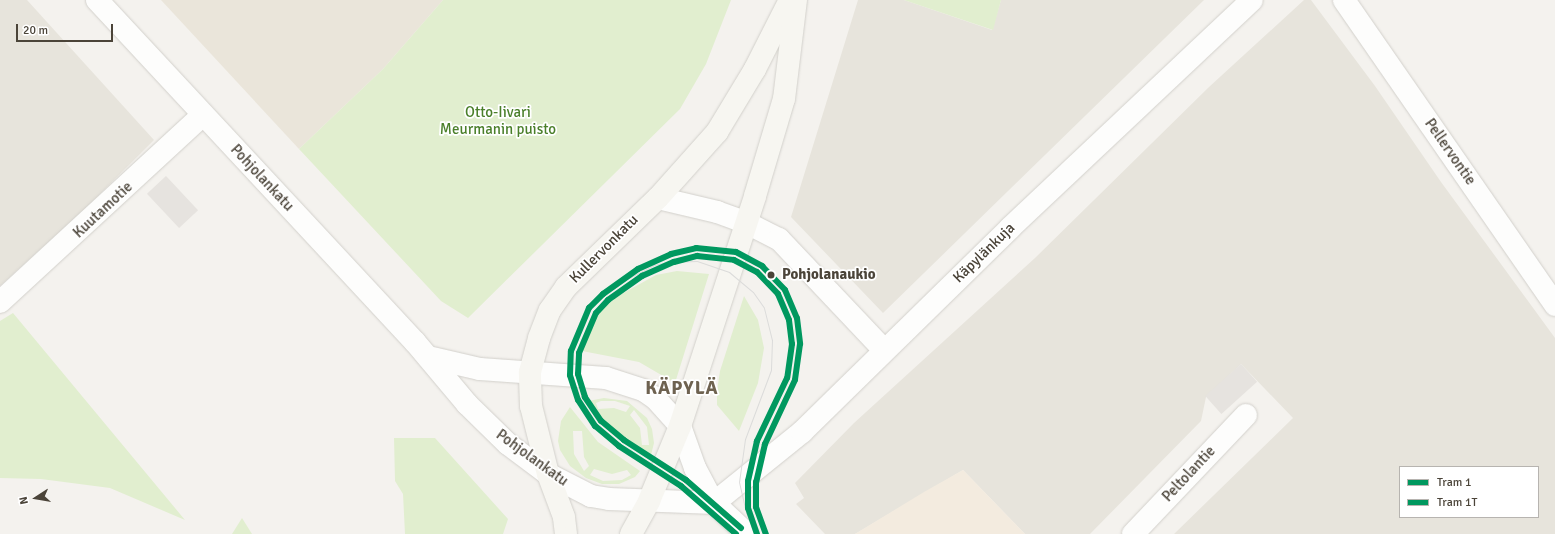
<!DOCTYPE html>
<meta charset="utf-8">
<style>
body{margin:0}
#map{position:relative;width:1555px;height:534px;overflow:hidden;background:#f4f2ee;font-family:Signika,sans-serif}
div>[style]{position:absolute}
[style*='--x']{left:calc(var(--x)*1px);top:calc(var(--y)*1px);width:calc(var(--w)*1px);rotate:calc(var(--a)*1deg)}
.residential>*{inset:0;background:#e7e4dc}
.commercial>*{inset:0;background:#f3ebdf}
.education>*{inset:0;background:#eae5da}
.green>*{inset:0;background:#e1eecf}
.parking>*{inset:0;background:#e6e3df;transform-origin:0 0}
.roads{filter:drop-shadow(0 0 1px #d2d0cb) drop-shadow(0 0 1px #d2d0cb)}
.minor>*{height:22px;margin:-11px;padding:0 11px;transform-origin:11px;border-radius:11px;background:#fdfdfc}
.tertiary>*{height:22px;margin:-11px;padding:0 11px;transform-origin:11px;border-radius:11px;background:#fdfdfc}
.secondary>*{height:22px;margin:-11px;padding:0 11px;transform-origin:11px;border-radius:11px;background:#f7f6f1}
.tram>*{height:1px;margin:-0.5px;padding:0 0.5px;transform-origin:0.5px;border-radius:0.5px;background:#dbdbda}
.tram-1>*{height:6px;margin:-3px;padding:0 3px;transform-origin:3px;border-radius:3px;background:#00985f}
.tram-2>*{height:6px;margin:-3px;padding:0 3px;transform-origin:3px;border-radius:3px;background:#00985f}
.dots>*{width:11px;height:11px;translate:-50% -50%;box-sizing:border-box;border:2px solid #fff;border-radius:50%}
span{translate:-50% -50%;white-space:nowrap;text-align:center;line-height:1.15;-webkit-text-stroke:3.5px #fff;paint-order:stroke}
.park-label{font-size:15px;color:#4a7f2a}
.street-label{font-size:15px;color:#4b4439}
.stop-label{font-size:15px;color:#4b4439;font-weight:700}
.left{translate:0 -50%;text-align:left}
.district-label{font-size:19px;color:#6e6250;font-weight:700;letter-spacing:1px}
.legend{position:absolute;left:1399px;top:466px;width:140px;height:52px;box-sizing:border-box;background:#fff;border:1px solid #b7b4b0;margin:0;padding:5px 7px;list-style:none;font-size:12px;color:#4b4439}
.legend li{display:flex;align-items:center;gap:8px;height:20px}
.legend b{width:20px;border:1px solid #b7b4b0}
.north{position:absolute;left:16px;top:478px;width:40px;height:40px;-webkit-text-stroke:3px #fff;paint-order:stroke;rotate:258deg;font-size:11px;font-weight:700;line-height:16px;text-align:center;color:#4b4439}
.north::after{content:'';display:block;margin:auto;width:14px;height:18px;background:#4b4439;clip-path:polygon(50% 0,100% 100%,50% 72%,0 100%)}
.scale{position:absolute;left:16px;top:24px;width:97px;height:18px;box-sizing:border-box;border:2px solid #4b4439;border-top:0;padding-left:5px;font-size:12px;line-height:14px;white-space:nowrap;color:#4b4439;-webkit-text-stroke:3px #fff;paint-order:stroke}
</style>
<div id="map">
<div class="residential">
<div style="clip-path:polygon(0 0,27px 0,154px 140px,90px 204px,0 286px)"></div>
<div style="clip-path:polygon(858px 0,904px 0,992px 30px,1001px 0,1204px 0,883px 313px,791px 217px)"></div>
<div style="clip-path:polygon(evenodd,1304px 0,1311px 0,1375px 86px,1441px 182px,1555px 338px,1555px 534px,1174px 534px,1293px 418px,1241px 364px,1206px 397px,1201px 421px,1090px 534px,1025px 534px,963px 470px,855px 534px,825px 534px,796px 504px,804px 498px,795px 483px,854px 423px,1035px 258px,1209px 87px,1304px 0,1400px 467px,1538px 467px,1538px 517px,1400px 517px,1400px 467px)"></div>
</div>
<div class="commercial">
<div style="clip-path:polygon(963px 470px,1025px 534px,855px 534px,924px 492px)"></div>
</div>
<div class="education">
<div style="clip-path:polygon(161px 0,443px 0,383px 69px,299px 149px)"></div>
</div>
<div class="green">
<div style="clip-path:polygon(443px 0,731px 0,706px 64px,680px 109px,468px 318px,441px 301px,299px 149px,383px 69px)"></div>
<div style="clip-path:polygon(904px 0,1001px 0,993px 30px)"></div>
<div style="clip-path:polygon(677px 271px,709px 274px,675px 383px,639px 362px,582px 351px,588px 328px,600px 311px,618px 296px,656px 275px)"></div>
<div style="clip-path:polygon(744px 296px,758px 320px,764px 348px,758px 383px,739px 431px,717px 405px,717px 391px,720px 371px)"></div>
<div style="clip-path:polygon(13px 313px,185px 520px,110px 488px,41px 479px,0 478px,0 321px)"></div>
<div style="clip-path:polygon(evenodd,604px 398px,627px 401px,647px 418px,652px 429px,654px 443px,651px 455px,649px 456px,624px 440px,600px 419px,588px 401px,604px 398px,601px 401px,615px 401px,630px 406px,626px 412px,614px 408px,598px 409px,596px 403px,601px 401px,604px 398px,634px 410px,647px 427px,649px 445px,642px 445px,640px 428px,630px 415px,634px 410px)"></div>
<div style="clip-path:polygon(evenodd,570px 407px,598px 442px,640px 471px,635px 477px,619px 484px,602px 484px,586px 478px,570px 466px,560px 450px,558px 441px,561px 421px,570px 407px,573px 431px,582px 431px,584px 457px,589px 466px,584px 471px,574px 454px,573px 431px,570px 407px,594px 469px,612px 474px,627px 470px,631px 475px,622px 480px,603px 481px,590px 475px,594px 469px)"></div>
<div style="clip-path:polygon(394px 438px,435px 438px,508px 519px,503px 534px,405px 534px,403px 494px,395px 481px)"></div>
<div style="clip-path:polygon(242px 518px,252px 534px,232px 534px)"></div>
</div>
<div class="parking">
<div style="left:166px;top:176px;width:47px;height:26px;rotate:47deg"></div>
<div style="left:1241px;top:364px;width:24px;height:48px;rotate:48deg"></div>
</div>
<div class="roads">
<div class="minor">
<div style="--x:1344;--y:0;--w:371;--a:55.3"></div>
<div style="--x:658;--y:198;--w:61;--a:13.3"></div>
<div style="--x:717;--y:212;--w:32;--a:20"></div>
<div style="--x:747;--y:223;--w:36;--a:27"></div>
<div style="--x:779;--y:239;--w:153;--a:46.6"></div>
<div style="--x:0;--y:302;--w:276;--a:-42.7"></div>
<div style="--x:714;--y:503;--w:113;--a:-38.9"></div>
<div style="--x:802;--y:432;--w:291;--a:-44.4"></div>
<div style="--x:1010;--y:228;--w:332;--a:-43.3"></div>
<div style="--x:1133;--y:534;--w:164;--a:-46.5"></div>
</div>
<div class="tertiary">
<div style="--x:97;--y:0;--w:467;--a:47.1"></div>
<div style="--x:415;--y:342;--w:81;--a:50"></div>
<div style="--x:467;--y:404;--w:57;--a:44.3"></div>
<div style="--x:508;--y:444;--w:50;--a:36.9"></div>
<div style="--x:548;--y:474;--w:48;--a:27.1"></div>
<div style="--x:591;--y:496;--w:18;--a:9"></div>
<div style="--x:609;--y:499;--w:105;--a:2.2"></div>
<div style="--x:428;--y:357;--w:53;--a:13"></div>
<div style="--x:480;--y:369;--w:126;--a:4.1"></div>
<div style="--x:606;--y:378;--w:39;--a:18"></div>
<div style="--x:643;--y:390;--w:14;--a:34"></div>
<div style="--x:655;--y:398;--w:38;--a:48"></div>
<div style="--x:680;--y:426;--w:45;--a:70.3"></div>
<div style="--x:695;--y:468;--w:40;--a:62"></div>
<div style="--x:714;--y:503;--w:45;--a:43.2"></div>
</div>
<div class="secondary">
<div style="--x:566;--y:534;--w:17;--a:-97"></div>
<div style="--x:564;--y:517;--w:46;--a:-110.4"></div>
<div style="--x:548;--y:474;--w:70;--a:-104"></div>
<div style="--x:531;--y:406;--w:34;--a:-92"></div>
<div style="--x:530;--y:372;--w:35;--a:-75"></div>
<div style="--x:539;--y:338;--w:30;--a:-69"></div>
<div style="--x:550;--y:310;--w:28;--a:-55"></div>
<div style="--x:566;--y:287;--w:128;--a:-44.1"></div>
<div style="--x:658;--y:198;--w:89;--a:-48.2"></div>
<div style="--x:717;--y:132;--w:74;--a:-58.9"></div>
<div style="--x:755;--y:69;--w:77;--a:-63.1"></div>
<div style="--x:631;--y:534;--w:38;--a:-61"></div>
<div style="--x:649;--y:501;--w:81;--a:-67.5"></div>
<div style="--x:680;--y:426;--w:242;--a:-71.9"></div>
<div style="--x:755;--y:196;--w:101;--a:-73.4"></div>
<div style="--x:784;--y:99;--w:100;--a:-83.1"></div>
</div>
</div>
<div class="tram">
<div style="--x:619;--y:283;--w:39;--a:-27"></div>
<div style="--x:654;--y:265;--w:14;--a:-12"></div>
<div style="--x:668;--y:262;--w:29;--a:-2"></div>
<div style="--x:697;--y:261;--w:34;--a:19"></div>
<div style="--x:729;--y:272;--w:31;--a:40"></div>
<div style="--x:753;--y:292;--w:19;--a:55"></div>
<div style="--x:764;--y:308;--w:33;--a:76"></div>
<div style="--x:772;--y:340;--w:30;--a:92"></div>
<div style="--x:771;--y:370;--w:74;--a:110.6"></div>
<div style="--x:745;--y:439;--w:43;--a:97.9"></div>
<div style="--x:739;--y:482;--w:32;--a:77"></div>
<div style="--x:746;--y:513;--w:24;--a:60"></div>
</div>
<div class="tram-1">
<div style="--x:736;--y:534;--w:73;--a:-138.9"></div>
<div style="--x:681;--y:486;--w:74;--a:-147.2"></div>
<div style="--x:619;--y:446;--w:31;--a:-140"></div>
<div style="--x:595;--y:426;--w:31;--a:-123"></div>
<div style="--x:578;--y:400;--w:26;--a:-108"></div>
<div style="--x:570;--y:375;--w:24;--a:-88"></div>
<div style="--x:571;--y:351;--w:47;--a:-67.3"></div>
<div style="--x:589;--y:308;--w:20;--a:-45"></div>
<div style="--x:603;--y:294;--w:43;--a:-35.5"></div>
<div style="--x:638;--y:269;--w:36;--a:-24"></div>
<div style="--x:671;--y:254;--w:26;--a:-13"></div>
<div style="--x:696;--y:248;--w:40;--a:5.7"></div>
<div style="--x:736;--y:252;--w:30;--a:28"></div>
<div style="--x:762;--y:266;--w:33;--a:46"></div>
<div style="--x:785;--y:290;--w:30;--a:67"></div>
<div style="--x:797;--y:318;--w:26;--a:83"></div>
<div style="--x:800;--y:344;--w:36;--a:98"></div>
<div style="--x:795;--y:380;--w:71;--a:115.1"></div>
<div style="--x:765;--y:444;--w:39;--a:103"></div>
<div style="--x:756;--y:482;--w:25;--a:90"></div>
<div style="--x:756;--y:507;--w:29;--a:70"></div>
</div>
<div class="tram-2">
<div style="--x:741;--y:528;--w:73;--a:-138.9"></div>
<div style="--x:686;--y:480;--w:74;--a:-147.2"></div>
<div style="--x:624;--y:440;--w:30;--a:-140"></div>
<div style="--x:601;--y:421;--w:29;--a:-124"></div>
<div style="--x:585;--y:397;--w:24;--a:-107"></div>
<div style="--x:578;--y:374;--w:21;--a:-87"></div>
<div style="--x:579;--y:353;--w:43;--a:-67"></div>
<div style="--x:596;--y:313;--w:18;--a:-47"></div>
<div style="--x:608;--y:300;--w:42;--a:-35.2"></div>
<div style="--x:642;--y:276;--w:35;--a:-24"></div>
<div style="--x:674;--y:262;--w:24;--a:-15"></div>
<div style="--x:697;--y:256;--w:37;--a:6"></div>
<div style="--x:734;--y:260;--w:26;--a:28"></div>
<div style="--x:757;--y:272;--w:30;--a:46"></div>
<div style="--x:778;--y:294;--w:28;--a:67"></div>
<div style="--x:789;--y:320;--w:24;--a:83"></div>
<div style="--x:792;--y:344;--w:34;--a:98"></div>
<div style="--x:787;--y:378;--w:70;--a:115.5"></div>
<div style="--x:757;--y:441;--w:41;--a:102.7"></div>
<div style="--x:748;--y:481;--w:27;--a:90"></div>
<div style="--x:748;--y:508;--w:28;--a:71"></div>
</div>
<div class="dots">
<div style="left:771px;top:275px;background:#4b4439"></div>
</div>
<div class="park-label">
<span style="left:498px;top:121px">Otto-Iivari<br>Meurmanin puisto</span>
</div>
<div class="street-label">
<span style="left:1450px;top:152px;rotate:55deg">Pellervontie</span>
<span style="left:262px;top:178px;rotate:47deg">Pohjolankatu</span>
<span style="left:103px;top:210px;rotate:-43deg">Kuutamotie</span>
<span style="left:604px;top:249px;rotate:-45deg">Kullervonkatu</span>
<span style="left:984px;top:253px;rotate:-44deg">Käpylänkuja</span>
<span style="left:532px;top:458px;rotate:36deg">Pohjolankatu</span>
<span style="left:1189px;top:474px;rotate:-47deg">Peltolantie</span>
</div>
<div class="stop-label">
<span class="left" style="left:782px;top:275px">Pohjolanaukio</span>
</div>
<div class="district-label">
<span style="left:682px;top:389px">KÄPYLÄ</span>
</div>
<ul class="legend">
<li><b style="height:5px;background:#00985f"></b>Tram 1</li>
<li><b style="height:5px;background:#00985f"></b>Tram 1T</li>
</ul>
<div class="north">N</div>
<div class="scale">20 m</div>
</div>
